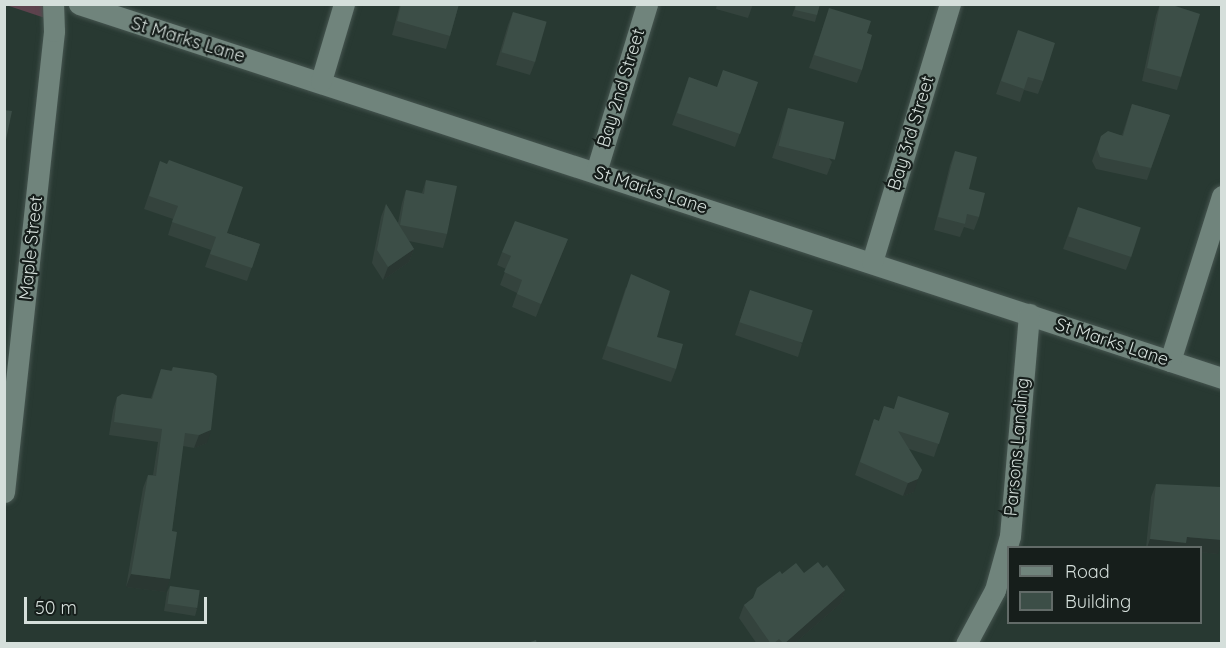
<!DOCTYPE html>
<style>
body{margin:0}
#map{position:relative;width:1226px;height:648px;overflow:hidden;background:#283932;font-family:Quicksand,sans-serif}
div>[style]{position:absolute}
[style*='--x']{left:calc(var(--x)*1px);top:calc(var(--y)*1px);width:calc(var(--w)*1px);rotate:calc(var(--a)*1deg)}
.green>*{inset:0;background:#5d424d}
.roads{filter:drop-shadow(0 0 2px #465550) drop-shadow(0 0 2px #465550)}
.street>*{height:21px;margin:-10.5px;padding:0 10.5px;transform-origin:10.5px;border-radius:10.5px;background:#70847c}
.wall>*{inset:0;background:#34433d}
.shaded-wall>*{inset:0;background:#2a3732}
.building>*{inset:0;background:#3c4e47;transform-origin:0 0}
span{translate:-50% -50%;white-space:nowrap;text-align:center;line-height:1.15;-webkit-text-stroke:4.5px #161e1b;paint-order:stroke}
.street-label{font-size:18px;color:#d5dfdb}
.frame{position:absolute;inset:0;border:6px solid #d5dfdb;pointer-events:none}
.legend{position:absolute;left:1007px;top:546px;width:195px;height:78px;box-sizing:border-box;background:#161e1b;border:2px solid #626b68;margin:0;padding:8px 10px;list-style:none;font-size:18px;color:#d5dfdb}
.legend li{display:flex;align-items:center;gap:12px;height:30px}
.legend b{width:30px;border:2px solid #626b68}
.scale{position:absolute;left:24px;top:597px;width:183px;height:27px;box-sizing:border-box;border:3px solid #d5dfdb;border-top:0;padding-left:8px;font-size:18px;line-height:21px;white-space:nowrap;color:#d5dfdb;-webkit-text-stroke:4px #161e1b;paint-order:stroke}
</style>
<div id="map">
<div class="green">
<div style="clip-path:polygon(6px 5px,48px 5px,54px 21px)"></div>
</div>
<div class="roads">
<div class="street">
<div style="--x:79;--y:4;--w:1203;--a:18.12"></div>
<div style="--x:321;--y:81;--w:80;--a:-73.4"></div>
<div style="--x:596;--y:172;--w:176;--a:-73.1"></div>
<div style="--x:872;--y:262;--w:270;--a:-73.2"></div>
<div style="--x:1170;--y:361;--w:173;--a:-72.5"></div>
<div style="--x:4;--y:492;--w:464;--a:-83.8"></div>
<div style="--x:54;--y:31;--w:27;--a:-92"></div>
<div style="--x:966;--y:644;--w:61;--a:-61.8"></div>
<div style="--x:995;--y:590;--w:56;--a:-74.5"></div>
<div style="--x:1010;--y:536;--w:223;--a:-85.1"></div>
</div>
</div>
<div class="wall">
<div style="clip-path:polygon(400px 4px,459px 4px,450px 36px,446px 49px,392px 35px)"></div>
<div style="clip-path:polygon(717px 4px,753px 4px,748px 18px,716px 9px)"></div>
<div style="clip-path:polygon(796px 4px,820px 4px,815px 22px,792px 16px)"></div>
<div style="clip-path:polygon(1160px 4px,1181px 77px,1177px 90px,1142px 81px,1156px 15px)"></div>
<div style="clip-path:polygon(513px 12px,535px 62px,530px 75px,496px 65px,508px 25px)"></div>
<div style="clip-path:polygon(825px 21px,867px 33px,862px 70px,857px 83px,809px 68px)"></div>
<div style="clip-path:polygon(1018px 30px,1043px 81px,1038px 94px,1024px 90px,1020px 102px,996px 94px)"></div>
<div style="clip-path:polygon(689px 77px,717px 87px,758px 82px,735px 147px,672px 125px)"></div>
<div style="clip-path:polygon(1132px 104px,1170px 115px,1147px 180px,1096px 169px,1092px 161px,1101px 136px,1122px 135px)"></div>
<div style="clip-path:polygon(788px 108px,832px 162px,827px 175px,772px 158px)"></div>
<div style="clip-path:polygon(955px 151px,979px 217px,974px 230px,964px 227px,960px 237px,934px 230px,950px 165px)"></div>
<div style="clip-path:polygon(160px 161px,227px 233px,260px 244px,247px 281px,205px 267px,211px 250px,168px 235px,173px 219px,144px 209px)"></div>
<div style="clip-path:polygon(426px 180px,447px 234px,443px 248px,409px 241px,414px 249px,409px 262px,383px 280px,372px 263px,381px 217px,386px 204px,398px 223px,402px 203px,406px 190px,422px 193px)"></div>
<div style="clip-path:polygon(1078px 207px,1131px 257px,1126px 270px,1063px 249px)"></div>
<div style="clip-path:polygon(568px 239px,536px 317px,512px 307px,517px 293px,500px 285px,506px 269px,497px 265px,502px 252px)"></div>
<div style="clip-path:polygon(626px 287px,676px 369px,671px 382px,602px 359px)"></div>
<div style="clip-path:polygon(750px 290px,802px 344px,798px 357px,735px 335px)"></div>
<div style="clip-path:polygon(173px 367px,207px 443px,194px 448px,183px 446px,172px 531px,166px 592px,126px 587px,143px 488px,148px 475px,153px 475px,158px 442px,109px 435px,113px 410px,117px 397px,151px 398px,161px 369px,171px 371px)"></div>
<div style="clip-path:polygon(884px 406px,893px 409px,949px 413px,934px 457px,909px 449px,914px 492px,903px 496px,855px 475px,874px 419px,879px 421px)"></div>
<div style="clip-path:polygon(1156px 484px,1218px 554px,1200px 552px,1200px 548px,1146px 548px,1151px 497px)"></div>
<div style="clip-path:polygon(823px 568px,845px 590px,841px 603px,794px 644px,757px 644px,739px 618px,744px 605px,753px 598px,804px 573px)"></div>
<div style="clip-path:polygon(170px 586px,197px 609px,195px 616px,164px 611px,167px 592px)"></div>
</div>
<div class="shaded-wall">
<div style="clip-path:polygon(568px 239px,563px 252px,536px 317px,541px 304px)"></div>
<div style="clip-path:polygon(414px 249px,409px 262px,383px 280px,388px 267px)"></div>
<div style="clip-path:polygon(211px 430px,207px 443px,194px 448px,199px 435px)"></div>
<div style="clip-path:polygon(918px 479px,914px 492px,903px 496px,908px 483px)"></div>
<div style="clip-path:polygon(1187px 537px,1221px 540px,1221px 544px,1218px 554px,1200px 552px,1200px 548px,1147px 548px,1150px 539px)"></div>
<div style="clip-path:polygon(131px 574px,170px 579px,166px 592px,126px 587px)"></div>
<div style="clip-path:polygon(845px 590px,841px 603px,794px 644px,784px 644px)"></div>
</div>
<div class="building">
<div style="clip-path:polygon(401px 4px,459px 4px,450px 36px,397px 21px)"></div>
<div style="clip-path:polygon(796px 4px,820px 4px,817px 15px,795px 10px)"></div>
<div style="clip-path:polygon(1160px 4px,1169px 4px,1200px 14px,1181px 77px,1147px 68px)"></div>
<div style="clip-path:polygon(829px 8px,871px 21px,867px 33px,872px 35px,862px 70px,814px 55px)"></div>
<div style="left:513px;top:12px;width:35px;height:42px;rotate:16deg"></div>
<div style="clip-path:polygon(1018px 30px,1055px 43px,1043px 81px,1028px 77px,1024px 89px,1001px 81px)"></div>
<div style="clip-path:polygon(723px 70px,758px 82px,740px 134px,677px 113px,689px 77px,717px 87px)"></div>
<div style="clip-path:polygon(1132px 104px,1170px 115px,1151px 168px,1100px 157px,1097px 149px,1101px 136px,1108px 131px,1123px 136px)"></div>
<div style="left:788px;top:108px;width:58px;height:39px;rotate:14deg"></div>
<div style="clip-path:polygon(4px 110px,12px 111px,4px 149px)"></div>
<div style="clip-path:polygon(955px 151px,977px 157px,969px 189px,985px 193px,979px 217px,967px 214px,965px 224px,938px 217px)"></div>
<div style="clip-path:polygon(169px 160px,243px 187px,227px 233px,260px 244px,252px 268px,210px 254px,216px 237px,172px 222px,178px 206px,149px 196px,160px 161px,167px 164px)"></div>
<div style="clip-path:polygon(426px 180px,457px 186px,447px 234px,400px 225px,406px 190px,424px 194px)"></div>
<div style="clip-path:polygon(386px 204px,414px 249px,388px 267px,377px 250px)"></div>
<div style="left:1078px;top:207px;width:66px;height:31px;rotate:18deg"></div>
<div style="clip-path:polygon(515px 221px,568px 239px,541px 304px,517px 294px,522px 280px,504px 272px,511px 256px,502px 252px)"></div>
<div style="clip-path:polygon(631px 274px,670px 291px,657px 337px,683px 344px,676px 369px,607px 346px)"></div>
<div style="left:750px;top:290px;width:66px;height:34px;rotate:18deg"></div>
<div style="clip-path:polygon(173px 367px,213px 373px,217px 376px,211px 430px,199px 435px,185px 433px,172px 531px,177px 532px,170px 579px,131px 574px,148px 475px,156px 476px,162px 429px,114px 422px,117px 397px,122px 394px,152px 399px,161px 369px,172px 371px)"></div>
<div style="clip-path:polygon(898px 396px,949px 413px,939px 444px,898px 431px,922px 470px,918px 479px,908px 483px,860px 462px,874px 419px,879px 421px,884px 406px,894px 409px)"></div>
<div style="clip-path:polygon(1156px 484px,1221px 487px,1221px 540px,1187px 537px,1186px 543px,1150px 539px)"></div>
<div style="clip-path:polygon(818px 562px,823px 568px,827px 565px,845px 590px,784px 644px,779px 639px,773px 644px,771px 644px,744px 605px,753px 598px,757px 588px,780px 571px,782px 574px,796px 563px,804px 573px)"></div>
<div style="left:170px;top:586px;width:30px;height:18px;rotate:8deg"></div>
<div style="clip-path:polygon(536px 640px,537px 644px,525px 644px)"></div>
</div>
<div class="street-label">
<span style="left:188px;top:40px;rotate:17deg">St Marks Lane</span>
<span style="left:621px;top:88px;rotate:-73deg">Bay 2nd Street</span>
<span style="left:911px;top:133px;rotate:-73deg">Bay 3rd Street</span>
<span style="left:651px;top:190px;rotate:18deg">St Marks Lane</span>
<span style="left:31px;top:248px;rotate:-84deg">Maple Street</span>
<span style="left:1112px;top:342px;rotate:18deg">St Marks Lane</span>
<span style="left:1017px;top:447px;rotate:-85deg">Parsons Landing</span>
</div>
<div class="frame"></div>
<ul class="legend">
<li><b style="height:8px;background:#70847c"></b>Road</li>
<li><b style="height:16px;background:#3c4e47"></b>Building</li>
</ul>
<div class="scale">50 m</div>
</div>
